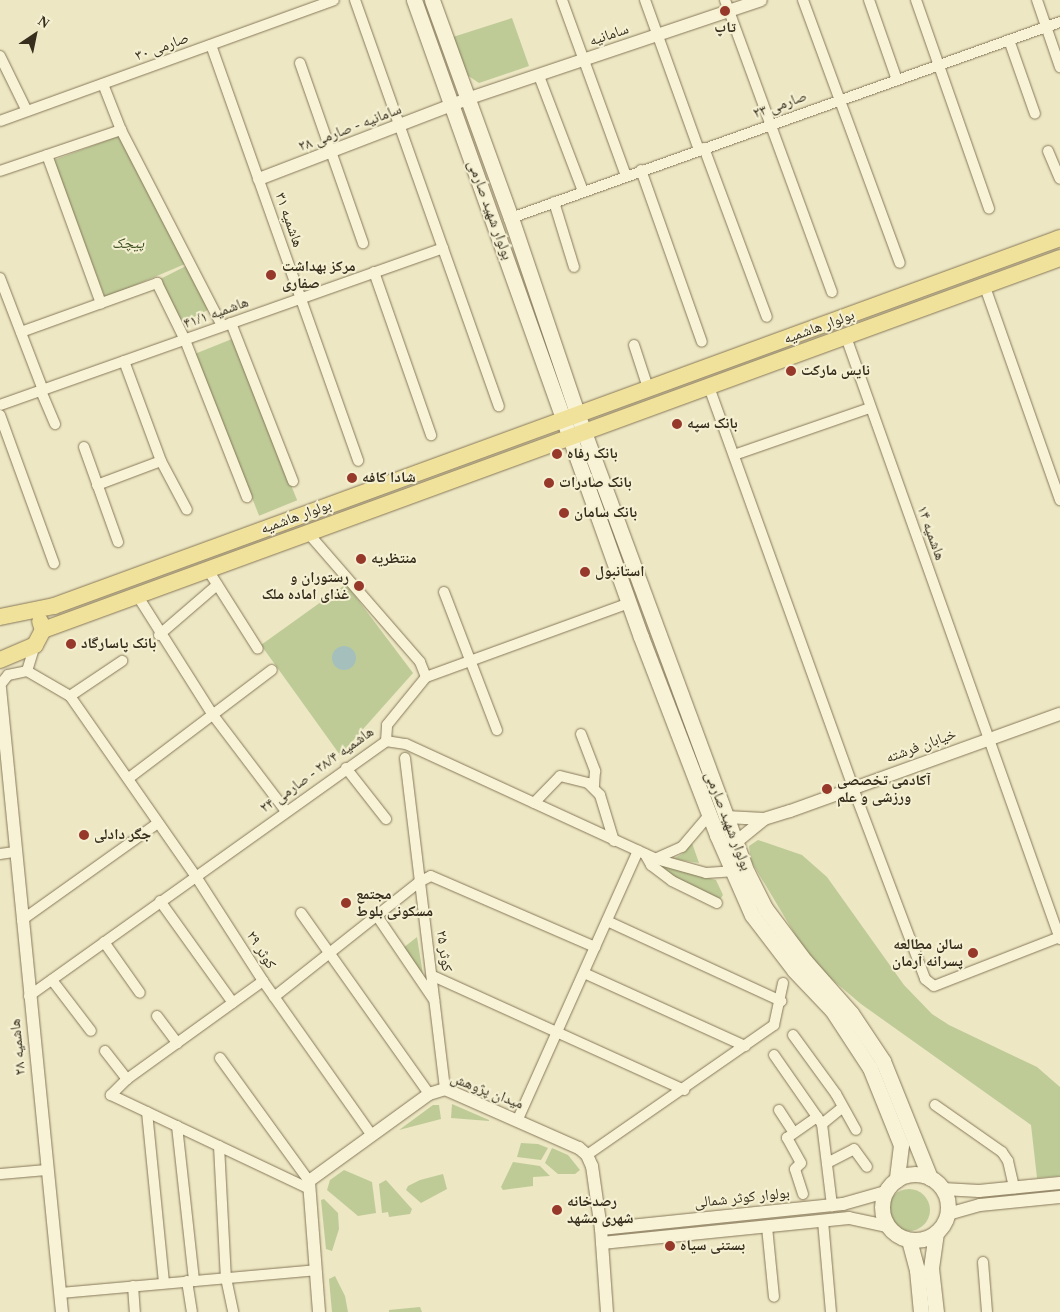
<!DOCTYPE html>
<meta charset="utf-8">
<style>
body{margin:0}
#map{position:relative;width:1060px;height:1312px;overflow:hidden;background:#ede7c3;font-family:"Times New Roman","Noto Naskh Arabic",serif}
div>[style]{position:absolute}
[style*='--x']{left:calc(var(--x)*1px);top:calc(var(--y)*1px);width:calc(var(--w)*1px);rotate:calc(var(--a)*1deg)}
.green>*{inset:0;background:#becb97;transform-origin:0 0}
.round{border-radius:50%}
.water>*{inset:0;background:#a5c0bc}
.roads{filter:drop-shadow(0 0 1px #87785a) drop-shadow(0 0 1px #87785a)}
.minor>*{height:10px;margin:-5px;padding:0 5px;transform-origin:5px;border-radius:5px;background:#f8f3d6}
.tertiary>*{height:12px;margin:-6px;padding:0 6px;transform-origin:6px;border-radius:6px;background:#f8f3d6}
.secondary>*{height:15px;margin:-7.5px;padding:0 7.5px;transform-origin:7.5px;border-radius:7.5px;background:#f8f3d6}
.secondary>.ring{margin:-7.5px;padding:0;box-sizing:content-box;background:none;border:15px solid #f8f3d6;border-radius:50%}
.primary>*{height:16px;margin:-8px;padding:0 8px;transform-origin:8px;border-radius:8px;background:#f0e19b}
.dots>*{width:14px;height:14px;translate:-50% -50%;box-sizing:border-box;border:2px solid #f5f0d2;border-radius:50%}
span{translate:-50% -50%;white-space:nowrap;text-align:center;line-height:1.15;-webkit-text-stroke:4px #f5f0d2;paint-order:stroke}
.poi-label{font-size:15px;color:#372e1e;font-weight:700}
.left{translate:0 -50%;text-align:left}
.right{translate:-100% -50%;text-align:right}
.street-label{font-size:15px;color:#372e1e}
.park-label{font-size:15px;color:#415325;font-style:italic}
.north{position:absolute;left:10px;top:10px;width:50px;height:50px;-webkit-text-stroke:4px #f5f0d2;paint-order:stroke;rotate:34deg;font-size:14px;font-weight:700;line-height:20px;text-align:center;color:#372e1e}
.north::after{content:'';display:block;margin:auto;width:18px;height:22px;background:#372e1e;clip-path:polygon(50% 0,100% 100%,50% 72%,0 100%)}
</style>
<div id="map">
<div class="green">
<div style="clip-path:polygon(512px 18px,529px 66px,479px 83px,467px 75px,453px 37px)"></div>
<div style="clip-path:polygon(119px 136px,185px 264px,105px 298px,54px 160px)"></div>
<div style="left:186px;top:266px;width:49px;height:30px;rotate:63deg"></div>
<div style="left:232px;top:339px;width:174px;height:41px;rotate:68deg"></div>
<div style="clip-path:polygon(346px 584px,413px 673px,340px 755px,261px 645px)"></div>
<div style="clip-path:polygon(758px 840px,802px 855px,827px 877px,904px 985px,932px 1014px,949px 1025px,1037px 1067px,1060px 1087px,1060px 1176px,1037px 1178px,1031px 1125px,861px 1004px,822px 971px,805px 951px,751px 861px,749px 846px)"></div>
<div style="clip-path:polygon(692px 843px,699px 863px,673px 859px,682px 854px)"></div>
<div style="clip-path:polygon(663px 865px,716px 880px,723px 895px,719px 901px,663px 872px)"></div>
<div style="clip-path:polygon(417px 937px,424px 981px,403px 948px)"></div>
<div style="clip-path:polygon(452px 1104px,489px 1120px,489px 1121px,451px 1118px)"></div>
<div style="clip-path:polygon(433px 1105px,439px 1105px,441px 1119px,399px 1130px)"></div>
<div style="clip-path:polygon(521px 1143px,538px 1144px,548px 1148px,541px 1160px,517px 1157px)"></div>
<div style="clip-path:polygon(552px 1148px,568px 1155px,580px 1170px,575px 1174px,558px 1174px,545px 1163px)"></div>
<div style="clip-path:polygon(513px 1162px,540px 1166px,550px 1176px,533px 1177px,533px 1186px,503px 1190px,501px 1187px)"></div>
<div style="clip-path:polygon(344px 1170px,372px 1182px,376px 1213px,358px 1216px,327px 1190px,330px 1180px)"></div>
<div style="clip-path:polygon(443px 1174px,447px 1189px,421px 1203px,406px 1190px,408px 1186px,420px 1180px)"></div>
<div style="clip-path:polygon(386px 1180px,412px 1209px,410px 1214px,389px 1217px,388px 1212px,382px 1213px,379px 1184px)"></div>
<div class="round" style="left:888px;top:1189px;width:42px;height:42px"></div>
<div style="clip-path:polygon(324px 1199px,338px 1213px,339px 1229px,332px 1251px,326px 1249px,321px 1200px)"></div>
<div style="clip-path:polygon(335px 1276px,345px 1296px,348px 1312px,332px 1312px,329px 1279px)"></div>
<div style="clip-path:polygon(420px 1307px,422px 1312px,389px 1312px,389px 1310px)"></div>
</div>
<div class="water">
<div class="round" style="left:332px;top:646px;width:24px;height:24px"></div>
</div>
<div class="roads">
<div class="minor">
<div style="--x:355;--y:0;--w:431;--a:70.5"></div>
<div style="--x:562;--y:0;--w:187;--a:70"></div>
<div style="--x:645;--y:0;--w:159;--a:70.2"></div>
<div style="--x:725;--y:0;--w:311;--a:69.9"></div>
<div style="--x:803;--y:0;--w:280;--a:69.8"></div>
<div style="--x:869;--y:0;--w:85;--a:70.7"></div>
<div style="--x:916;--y:0;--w:221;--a:70.7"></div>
<div style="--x:1037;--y:0;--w:71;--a:71.1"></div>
<div style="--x:1009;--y:40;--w:78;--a:70.6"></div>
<div style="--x:211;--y:45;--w:441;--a:70.5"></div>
<div style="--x:0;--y:56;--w:61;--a:63.9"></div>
<div style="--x:300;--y:63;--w:191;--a:70.7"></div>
<div style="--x:539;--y:76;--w:123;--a:69.1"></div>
<div style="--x:103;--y:84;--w:49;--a:68.6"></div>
<div style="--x:121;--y:130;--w:220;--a:62.7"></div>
<div style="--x:0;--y:121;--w:355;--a:-19.9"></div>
<div style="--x:704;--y:148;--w:180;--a:69.6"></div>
<div style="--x:1048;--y:151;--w:30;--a:67"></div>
<div style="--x:47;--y:155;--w:158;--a:70"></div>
<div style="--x:641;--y:170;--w:182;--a:70.5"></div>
<div style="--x:0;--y:171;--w:128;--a:-18.7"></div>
<div style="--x:554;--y:202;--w:68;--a:72.9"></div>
<div style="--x:511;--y:218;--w:583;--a:-19.65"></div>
<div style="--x:374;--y:272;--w:173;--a:70.7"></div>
<div style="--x:0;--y:278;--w:120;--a:69"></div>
<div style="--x:985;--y:287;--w:226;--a:70.6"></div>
<div style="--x:231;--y:323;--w:170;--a:68.6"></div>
<div style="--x:21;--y:332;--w:145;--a:-19.8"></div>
<div style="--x:157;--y:283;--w:64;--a:63.8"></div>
<div style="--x:185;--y:340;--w:169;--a:68.5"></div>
<div style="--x:846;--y:337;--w:639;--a:70.43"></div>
<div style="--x:634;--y:345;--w:48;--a:71.9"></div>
<div style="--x:124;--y:361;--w:107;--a:69.7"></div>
<div style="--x:161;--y:461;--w:55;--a:62"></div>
<div style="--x:709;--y:387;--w:426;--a:70.2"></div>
<div style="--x:853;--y:788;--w:204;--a:69.3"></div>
<div style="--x:925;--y:979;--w:11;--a:38"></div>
<div style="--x:934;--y:986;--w:135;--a:-21.3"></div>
<div style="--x:41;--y:391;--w:36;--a:67"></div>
<div style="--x:0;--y:405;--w:470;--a:-19.5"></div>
<div style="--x:0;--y:415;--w:158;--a:70"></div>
<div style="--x:84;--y:447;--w:101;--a:70.3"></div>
<div style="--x:734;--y:455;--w:144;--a:-19.1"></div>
<div style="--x:97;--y:485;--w:68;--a:-20.6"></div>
<div style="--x:308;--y:533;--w:171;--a:49"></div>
<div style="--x:420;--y:662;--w:16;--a:68"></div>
<div style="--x:208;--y:570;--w:93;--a:57.7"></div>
<div style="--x:444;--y:592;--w:148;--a:69"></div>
<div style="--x:137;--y:595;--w:142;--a:57.7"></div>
<div style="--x:213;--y:715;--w:121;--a:52.8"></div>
<div style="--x:159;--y:635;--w:77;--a:-40.8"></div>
<div style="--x:27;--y:671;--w:27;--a:-73"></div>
<div style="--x:0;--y:685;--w:13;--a:-51"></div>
<div style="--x:8;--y:675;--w:19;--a:-12"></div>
<div style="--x:27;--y:671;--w:50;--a:30.2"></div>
<div style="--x:70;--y:696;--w:218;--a:55.1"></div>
<div style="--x:195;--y:875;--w:126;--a:57.3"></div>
<div style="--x:263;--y:981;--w:187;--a:54.8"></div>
<div style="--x:70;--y:696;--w:63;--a:-33.9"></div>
<div style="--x:581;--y:734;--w:40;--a:69"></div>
<div style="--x:595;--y:771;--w:16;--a:94"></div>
<div style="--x:386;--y:741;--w:20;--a:9"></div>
<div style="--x:406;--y:744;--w:275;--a:24.7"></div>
<div style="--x:656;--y:859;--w:52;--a:15.6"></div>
<div style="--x:706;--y:873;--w:26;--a:-4"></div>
<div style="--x:405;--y:758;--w:333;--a:83.1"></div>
<div style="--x:346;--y:768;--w:65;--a:51.9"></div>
<div style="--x:129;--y:778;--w:179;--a:-37.1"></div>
<div style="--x:534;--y:803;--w:37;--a:-46"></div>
<div style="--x:560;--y:776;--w:29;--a:14"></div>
<div style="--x:588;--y:783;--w:17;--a:45"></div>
<div style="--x:600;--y:795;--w:48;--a:73.1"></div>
<div style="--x:0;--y:854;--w:15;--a:-8"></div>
<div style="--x:645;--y:854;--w:13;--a:61"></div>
<div style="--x:651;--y:865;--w:26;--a:37"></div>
<div style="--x:672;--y:881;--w:50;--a:26.1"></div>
<div style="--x:657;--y:858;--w:27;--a:-24"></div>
<div style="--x:682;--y:847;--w:43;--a:-49.7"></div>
<div style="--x:160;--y:901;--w:125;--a:54.4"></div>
<div style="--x:301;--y:913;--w:222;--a:54.7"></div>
<div style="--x:377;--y:916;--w:102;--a:55.8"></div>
<div style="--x:22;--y:920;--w:167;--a:-35.5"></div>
<div style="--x:607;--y:921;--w:192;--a:24.7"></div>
<div style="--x:104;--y:942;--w:62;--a:54.8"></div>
<div style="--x:584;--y:973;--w:177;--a:24.4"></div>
<div style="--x:433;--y:976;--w:276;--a:24.4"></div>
<div style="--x:52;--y:980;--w:64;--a:52.6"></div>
<div style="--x:263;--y:981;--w:168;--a:144.2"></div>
<div style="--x:127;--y:1079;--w:23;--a:135"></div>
<div style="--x:111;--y:1095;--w:218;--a:25.3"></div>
<div style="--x:29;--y:996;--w:439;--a:-35.5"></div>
<div style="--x:386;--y:741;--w:16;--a:-86"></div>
<div style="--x:387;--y:725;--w:62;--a:-50.9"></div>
<div style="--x:426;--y:677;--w:216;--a:-20"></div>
<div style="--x:274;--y:997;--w:185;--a:-38.4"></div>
<div style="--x:419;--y:882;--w:13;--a:-27"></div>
<div style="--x:431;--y:876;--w:179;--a:23.4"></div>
<div style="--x:157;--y:1016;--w:34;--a:53"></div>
<div style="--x:793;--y:1035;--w:73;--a:53.9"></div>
<div style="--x:836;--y:1094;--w:41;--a:60.9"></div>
<div style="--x:105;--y:1051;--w:36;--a:52"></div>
<div style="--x:774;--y:1055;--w:84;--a:55.2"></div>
<div style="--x:822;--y:1124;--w:83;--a:83"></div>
<div style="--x:220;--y:1058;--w:152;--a:54.1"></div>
<div style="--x:935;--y:1105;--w:82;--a:35"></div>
<div style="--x:1002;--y:1152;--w:11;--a:56"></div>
<div style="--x:1008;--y:1161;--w:28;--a:77"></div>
<div style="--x:779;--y:1110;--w:27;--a:57"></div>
<div style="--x:147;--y:1112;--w:172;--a:84.3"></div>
<div style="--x:518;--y:1119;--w:294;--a:-65.9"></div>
<div style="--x:822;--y:1124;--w:26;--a:-39"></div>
<div style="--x:177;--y:1126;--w:156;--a:83.7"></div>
<div style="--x:219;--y:1146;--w:132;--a:87"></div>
<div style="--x:226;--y:1278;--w:35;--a:78"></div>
<div style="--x:587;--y:1155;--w:228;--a:-34.8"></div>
<div style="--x:774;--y:1025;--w:43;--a:-77.9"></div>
<div style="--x:829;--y:1162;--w:28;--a:-27"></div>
<div style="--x:854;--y:1149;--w:22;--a:54"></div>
<div style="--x:0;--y:1174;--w:47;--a:-4.9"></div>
<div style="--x:803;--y:1194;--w:26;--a:-108"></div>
<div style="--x:795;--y:1169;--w:8;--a:-45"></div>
<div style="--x:801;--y:1163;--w:29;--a:-119"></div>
<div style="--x:787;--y:1138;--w:37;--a:-35"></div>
<div style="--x:823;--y:1221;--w:91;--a:85"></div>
<div style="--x:767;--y:1227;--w:70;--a:84.3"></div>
<div style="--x:983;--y:1262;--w:50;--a:85.4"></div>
<div style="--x:187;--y:1281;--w:31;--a:81"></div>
<div style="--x:133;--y:1286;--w:26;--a:86"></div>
<div style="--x:60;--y:1293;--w:257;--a:-5.1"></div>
</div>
<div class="tertiary">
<div style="--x:259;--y:179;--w:223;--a:-21"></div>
<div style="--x:467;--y:99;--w:310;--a:-18.6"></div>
<div style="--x:0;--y:688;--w:627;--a:84.33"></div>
<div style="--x:726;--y:817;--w:38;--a:3"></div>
<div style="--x:764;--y:819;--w:27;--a:-17"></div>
<div style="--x:790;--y:811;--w:287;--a:-19.8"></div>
<div style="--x:736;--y:842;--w:36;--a:-39"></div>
<div style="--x:943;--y:1189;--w:36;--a:3"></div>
<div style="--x:979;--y:1191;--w:81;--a:-5.6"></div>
<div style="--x:948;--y:1214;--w:33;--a:-16"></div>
<div style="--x:980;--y:1205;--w:80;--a:-5.7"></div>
<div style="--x:601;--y:1229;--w:243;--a:-5.9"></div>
<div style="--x:843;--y:1204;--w:44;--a:-15.9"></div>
<div style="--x:602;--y:1243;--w:248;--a:-5.8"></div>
<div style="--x:849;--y:1218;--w:39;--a:12"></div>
<div style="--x:319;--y:1312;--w:131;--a:-94.4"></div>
<div style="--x:309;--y:1181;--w:148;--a:-35.9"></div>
<div style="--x:429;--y:1094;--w:17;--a:-17"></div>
<div style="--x:445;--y:1089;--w:146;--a:23.8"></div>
<div style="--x:579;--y:1148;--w:11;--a:41"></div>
<div style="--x:587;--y:1155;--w:12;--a:66"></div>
<div style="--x:592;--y:1166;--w:64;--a:81.9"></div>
<div style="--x:601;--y:1229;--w:83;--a:85.9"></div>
</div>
<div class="secondary">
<div style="--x:414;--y:0;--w:676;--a:70.39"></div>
<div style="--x:641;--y:637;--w:212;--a:69"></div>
<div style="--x:717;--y:835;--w:87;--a:66.4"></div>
<div style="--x:752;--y:915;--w:69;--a:52.6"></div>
<div style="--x:794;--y:970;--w:55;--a:46.5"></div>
<div style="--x:832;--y:1010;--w:69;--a:56.8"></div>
<div style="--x:870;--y:1068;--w:83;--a:68.1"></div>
<div style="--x:901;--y:1145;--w:35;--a:97"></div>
<div style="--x:432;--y:0;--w:232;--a:70.1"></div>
<div style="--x:511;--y:218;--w:209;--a:71.3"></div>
<div style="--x:578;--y:416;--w:486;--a:69.7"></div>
<div style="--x:747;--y:872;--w:40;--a:63.4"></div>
<div style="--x:765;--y:908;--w:66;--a:53"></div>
<div style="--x:805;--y:961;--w:69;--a:48.5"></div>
<div style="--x:851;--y:1013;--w:58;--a:56.3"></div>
<div style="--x:883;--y:1061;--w:126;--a:68.1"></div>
<div class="ring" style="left:882px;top:1174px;width:51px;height:51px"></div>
<div style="--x:909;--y:1240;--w:31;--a:75"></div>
<div style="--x:917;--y:1270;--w:42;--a:84.6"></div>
<div style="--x:936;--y:1312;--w:44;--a:-96.5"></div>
<div style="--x:931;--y:1268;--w:35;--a:-82"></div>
</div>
<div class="primary">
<div style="--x:0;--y:617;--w:55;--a:-11.5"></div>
<div style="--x:54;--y:606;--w:1071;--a:-20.09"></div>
<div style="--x:43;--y:630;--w:1083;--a:-20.09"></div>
<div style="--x:0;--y:660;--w:38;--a:-23"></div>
<div style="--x:35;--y:645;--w:17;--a:-62"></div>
<div style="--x:43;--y:630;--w:9;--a:-108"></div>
</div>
</div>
<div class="dots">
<div style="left:725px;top:11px;background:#96382a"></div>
<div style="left:271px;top:275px;background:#96382a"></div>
<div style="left:791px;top:371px;background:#96382a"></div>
<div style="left:677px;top:424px;background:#96382a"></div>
<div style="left:557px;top:454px;background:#96382a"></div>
<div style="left:352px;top:478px;background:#96382a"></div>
<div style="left:549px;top:483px;background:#96382a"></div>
<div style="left:564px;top:513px;background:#96382a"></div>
<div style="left:361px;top:559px;background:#96382a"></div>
<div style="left:585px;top:572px;background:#96382a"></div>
<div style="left:359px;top:586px;background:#96382a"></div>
<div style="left:71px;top:644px;background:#96382a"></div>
<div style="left:827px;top:789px;background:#96382a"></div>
<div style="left:84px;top:835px;background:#96382a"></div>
<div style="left:346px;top:903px;background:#96382a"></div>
<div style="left:973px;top:953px;background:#96382a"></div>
<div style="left:557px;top:1210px;background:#96382a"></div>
<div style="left:670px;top:1246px;background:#96382a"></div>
</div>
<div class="poi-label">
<span style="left:725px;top:28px">تاپ</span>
<span class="left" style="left:282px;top:275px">مرکز بهداشت<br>صفاری</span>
<span class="left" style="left:801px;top:371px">نایس مارکت</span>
<span class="left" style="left:687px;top:424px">بانک سپه</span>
<span class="left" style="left:567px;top:454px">بانک رفاه</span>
<span class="left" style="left:362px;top:478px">شادا کافه</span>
<span class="left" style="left:559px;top:483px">بانک صادرات</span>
<span class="left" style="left:574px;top:513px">بانک سامان</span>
<span class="left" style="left:371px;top:559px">منتظریه</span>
<span class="left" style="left:595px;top:572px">استانبول</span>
<span class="right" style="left:349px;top:586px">رستوران و<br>غذای اماده ملک</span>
<span class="left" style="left:81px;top:644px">بانک پاسارگاد</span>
<span class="left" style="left:837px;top:789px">آکادمی تخصصی<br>ورزشی و علم</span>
<span class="left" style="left:94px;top:835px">جگر دادلی</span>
<span class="left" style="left:356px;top:903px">مجتمع<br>مسکونی بلوط</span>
<span class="right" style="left:963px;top:953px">سالن مطالعه<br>پسرانه آرمان</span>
<span class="left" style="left:567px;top:1210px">رصدخانه<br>شهری مشهد</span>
<span class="left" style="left:680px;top:1246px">بستنی سیاه</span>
</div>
<div class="street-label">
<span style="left:609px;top:35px;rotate:-19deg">سامانیه</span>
<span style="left:162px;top:47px;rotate:-20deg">صارمی ۳۰</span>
<span style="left:780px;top:105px;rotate:-20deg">صارمی ۲۳</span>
<span style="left:350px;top:128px;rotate:-21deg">سامانیه - صارمی ۲۸</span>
<span style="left:490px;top:210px;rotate:70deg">بولوار شهید صارمی</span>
<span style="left:289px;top:220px;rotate:71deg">هاشمیه ۳۱</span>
<span style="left:216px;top:313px;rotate:-20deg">هاشمیه ۴۱/۱</span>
<span style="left:819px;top:327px;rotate:-20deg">بولوار هاشمیه</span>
<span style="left:296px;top:517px;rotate:-20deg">بولوار هاشمیه</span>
<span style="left:931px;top:533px;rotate:70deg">هاشمیه ۱۴</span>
<span style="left:921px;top:746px;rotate:-20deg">خیابان فرشته</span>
<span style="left:317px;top:770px;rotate:-36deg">هاشمیه ۲۸/۴ - صارمی ۲۴</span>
<span style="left:728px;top:821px;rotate:69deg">بولوار شهید صارمی</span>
<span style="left:261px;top:950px;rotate:58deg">کوثر ۲۹</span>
<span style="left:444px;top:951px;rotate:82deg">کوثر ۲۵</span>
<span style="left:18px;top:1047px;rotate:-96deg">هاشمیه ۲۸</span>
<span style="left:487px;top:1091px;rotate:21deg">میدان پژوهش</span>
<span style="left:742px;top:1198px;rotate:-6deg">بولوار کوثر شمالی</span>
</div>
<div class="park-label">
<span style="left:128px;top:244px">پیچک</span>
</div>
<div class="north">N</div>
</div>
